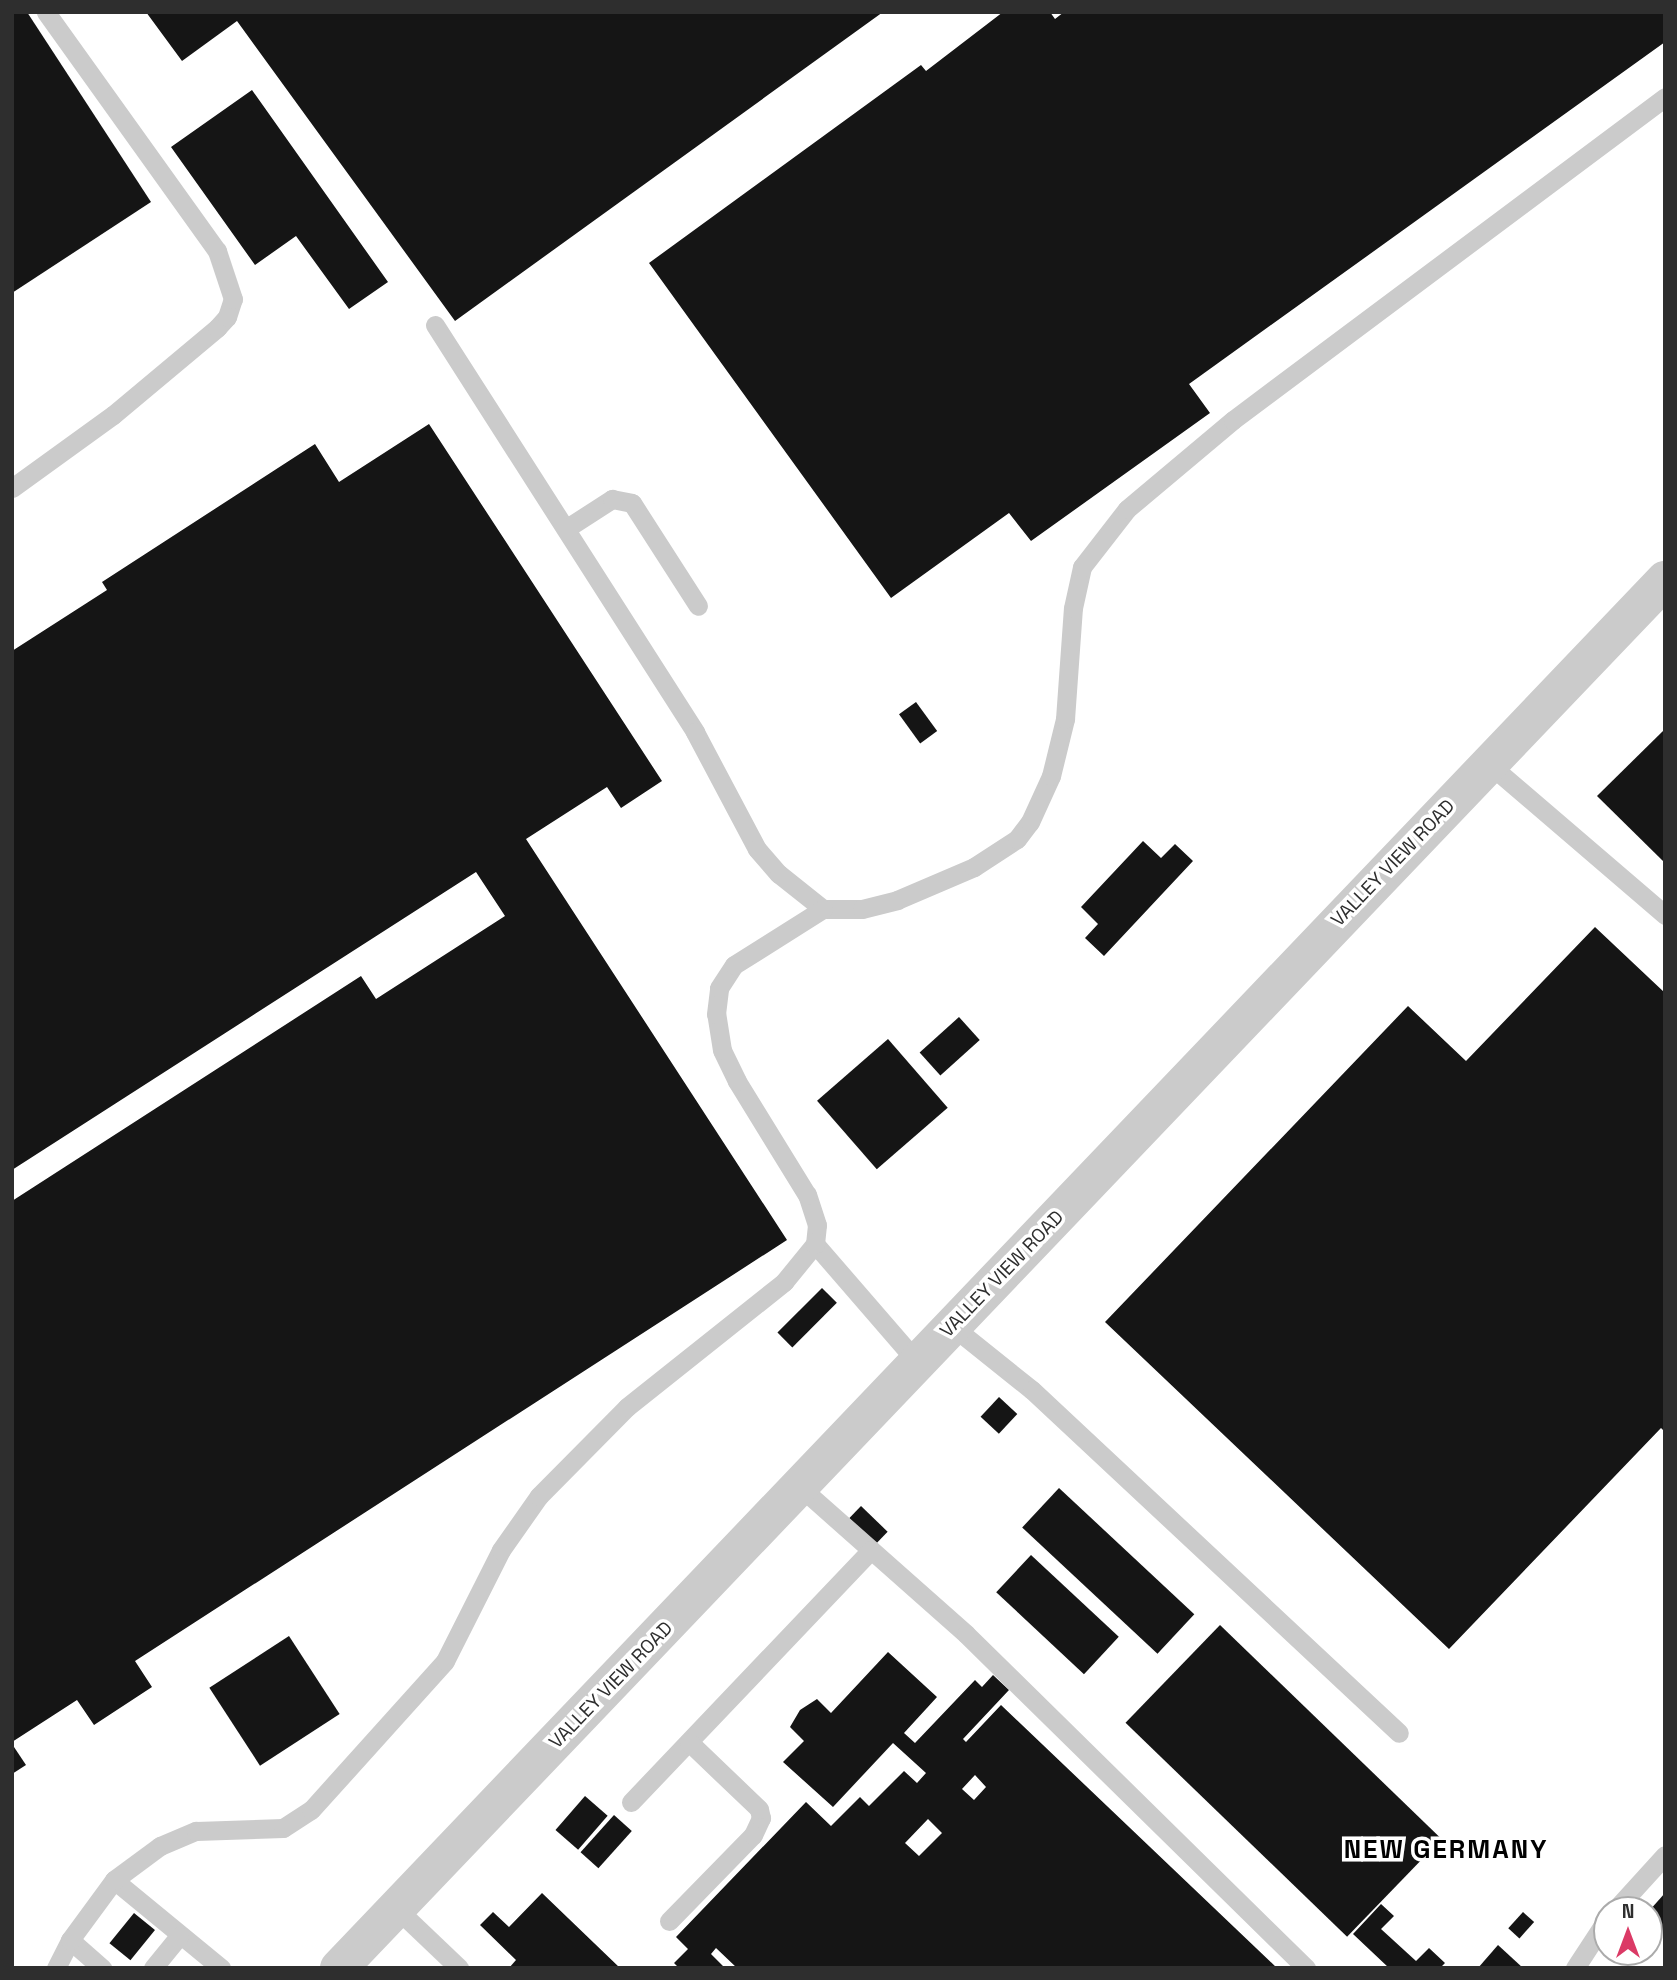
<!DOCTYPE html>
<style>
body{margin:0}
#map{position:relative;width:1677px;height:1980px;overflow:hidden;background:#fff;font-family:"Space Grotesk",sans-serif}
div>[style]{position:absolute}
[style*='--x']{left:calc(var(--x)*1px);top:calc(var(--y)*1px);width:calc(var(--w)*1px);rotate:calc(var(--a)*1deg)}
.building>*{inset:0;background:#151515;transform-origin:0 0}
.service>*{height:19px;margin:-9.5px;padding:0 9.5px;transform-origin:9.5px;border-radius:9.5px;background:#cbcbcb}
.minor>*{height:38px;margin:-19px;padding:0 19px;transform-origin:19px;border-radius:19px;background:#cbcbcb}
span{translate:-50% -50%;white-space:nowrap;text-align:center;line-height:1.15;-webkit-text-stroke:7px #fff;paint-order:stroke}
.street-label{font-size:19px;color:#2e2e2e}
.district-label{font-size:26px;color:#000;font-weight:700;letter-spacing:2px}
.frame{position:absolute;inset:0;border:14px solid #2e2e2e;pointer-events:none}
.north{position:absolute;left:1593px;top:1896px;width:70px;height:70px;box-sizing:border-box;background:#fff;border:2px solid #ababab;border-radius:50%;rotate:0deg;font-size:19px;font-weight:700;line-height:28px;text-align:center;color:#2e2e2e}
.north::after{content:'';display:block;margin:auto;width:24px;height:32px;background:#db3a66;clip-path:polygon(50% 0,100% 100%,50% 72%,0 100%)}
</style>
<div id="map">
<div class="building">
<div style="clip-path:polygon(12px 12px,27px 12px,151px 202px,12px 293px)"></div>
<div style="clip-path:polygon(146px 12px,883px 12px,455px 321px,237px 21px,182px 61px)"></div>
<div style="clip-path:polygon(1003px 12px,1050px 12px,1055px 19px,1064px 12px,1665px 12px,1665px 42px,1189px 384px,1210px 413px,1031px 541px,1009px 513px,891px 598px,649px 263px,921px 65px,926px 71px)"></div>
<div style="clip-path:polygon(252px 90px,388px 282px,349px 309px,296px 236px,255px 265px,171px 147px)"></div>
<div style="clip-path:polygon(429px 424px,662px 781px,621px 808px,607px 787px,526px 839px,787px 1240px,135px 1661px,152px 1687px,94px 1725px,77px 1700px,12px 1742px,12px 1201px,361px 976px,376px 999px,505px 916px,476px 872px,12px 1170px,12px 651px,107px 590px,102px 582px,315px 444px,339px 482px)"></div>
<div style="left:916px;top:702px;width:36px;height:21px;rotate:54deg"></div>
<div style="clip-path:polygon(1665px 729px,1665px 863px,1597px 796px)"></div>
<div style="clip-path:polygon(1143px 841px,1161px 858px,1175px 844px,1193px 861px,1104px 956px,1085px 938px,1098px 924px,1081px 907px)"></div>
<div style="clip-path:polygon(1595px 927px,1665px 993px,1665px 1432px,1661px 1428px,1449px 1649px,1105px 1322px,1408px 1006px,1466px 1061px)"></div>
<div style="left:959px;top:1017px;width:31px;height:53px;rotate:48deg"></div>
<div style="left:888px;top:1039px;width:91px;height:94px;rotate:49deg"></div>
<div style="left:822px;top:1288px;width:21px;height:63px;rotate:45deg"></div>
<div style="left:999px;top:1397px;width:25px;height:27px;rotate:43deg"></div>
<div style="left:1059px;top:1488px;width:185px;height:54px;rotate:43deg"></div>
<div style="left:861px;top:1506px;width:37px;height:17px;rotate:44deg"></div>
<div style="left:1031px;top:1555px;width:120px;height:51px;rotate:43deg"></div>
<div style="left:1220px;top:1625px;width:308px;height:136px;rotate:44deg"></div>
<div style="left:289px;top:1636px;width:93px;height:95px;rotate:57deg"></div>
<div style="clip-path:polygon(evenodd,888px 1652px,937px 1697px,904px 1733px,915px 1743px,975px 1680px,982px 1687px,993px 1675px,1009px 1690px,963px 1739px,966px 1742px,1001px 1705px,1277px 1968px,737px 1968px,716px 1948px,711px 1954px,725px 1968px,679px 1968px,674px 1963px,688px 1949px,676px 1937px,806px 1802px,831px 1826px,860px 1797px,869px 1806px,904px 1771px,917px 1783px,926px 1773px,893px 1743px,833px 1807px,783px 1762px,804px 1741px,790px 1727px,800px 1710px,817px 1699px,831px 1713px,888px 1652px,975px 1775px,986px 1787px,974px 1800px,962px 1789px,975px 1775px,888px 1652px,928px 1819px,942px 1833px,919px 1856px,905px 1843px,928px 1819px)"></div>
<div style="clip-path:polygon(12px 1744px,26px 1765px,12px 1774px)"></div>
<div style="left:585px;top:1796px;width:30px;height:45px;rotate:41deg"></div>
<div style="left:614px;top:1815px;width:24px;height:50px;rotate:42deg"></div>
<div style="clip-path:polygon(542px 1893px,620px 1968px,509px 1968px,516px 1960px,480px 1925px,493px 1912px,509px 1927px)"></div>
<div style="clip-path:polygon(1665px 1893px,1665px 1933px,1649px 1919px,1649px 1911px)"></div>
<div style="clip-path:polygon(1381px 1904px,1394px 1916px,1381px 1929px,1416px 1961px,1429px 1948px,1445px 1963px,1440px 1968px,1389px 1968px,1353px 1934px)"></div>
<div style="left:1523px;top:1912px;width:15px;height:22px;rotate:42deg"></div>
<div style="left:134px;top:1913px;width:27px;height:39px;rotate:39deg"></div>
<div style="clip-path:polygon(1498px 1945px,1523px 1968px,1478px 1968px)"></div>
</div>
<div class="service">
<div style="--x:435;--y:325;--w:483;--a:57.4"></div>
<div style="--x:695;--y:732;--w:132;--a:62.1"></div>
<div style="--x:757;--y:849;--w:33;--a:49"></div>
<div style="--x:779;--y:874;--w:56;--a:38.5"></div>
<div style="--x:823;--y:909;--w:39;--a:0"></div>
<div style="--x:862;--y:909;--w:36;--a:-14"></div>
<div style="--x:897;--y:900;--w:84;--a:-23.2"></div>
<div style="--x:974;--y:867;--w:51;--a:-33.1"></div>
<div style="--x:1017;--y:839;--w:21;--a:-53"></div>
<div style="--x:1030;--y:822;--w:51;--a:-65.5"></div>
<div style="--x:1051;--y:776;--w:59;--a:-76.2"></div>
<div style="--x:1065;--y:719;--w:111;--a:-85.9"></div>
<div style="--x:1073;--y:608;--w:42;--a:-77.6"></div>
<div style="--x:1082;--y:567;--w:73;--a:-52.2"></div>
<div style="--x:1127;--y:509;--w:138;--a:-40"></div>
<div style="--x:1233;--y:420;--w:539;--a:-36.78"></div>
<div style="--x:12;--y:488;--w:125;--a:-35.9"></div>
<div style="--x:113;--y:415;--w:136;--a:-39.9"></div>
<div style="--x:217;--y:328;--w:15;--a:-48"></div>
<div style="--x:227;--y:317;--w:19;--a:-72"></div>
<div style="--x:233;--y:299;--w:51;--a:-108.4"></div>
<div style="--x:217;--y:251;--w:294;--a:-125.6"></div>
<div style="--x:567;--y:528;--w:54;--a:-32.8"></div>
<div style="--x:612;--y:499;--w:20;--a:11"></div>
<div style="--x:632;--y:503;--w:122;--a:57.3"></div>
<div style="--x:1489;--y:764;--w:232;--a:40.6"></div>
<div style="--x:815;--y:1244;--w:157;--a:49.1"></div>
<div style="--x:952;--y:1326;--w:102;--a:38.7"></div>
<div style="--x:1032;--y:1390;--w:502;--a:43.06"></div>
<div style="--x:799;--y:1486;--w:223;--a:41.5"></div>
<div style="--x:966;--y:1634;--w:477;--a:44.5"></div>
<div style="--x:631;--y:1802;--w:348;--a:-46.4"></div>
<div style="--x:114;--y:1880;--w:139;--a:39.4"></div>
<div style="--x:396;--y:1908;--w:87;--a:43.6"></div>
<div style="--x:1615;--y:1910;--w:74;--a:-47.7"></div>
<div style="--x:669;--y:1921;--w:120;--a:-45.7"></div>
<div style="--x:753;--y:1835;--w:19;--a:-65"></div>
<div style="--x:761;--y:1818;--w:9;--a:-103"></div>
<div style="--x:759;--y:1809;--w:97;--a:-136.3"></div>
<div style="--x:70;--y:1940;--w:43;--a:41.2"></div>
<div style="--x:56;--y:1968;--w:31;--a:-63"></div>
<div style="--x:70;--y:1940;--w:74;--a:-53.7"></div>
<div style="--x:114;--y:1880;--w:57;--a:-36.5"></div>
<div style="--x:160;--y:1846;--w:39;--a:-23"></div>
<div style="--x:196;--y:1831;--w:87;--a:-2"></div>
<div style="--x:283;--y:1828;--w:33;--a:-33"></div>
<div style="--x:311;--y:1810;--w:200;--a:-48"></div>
<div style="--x:445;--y:1661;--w:124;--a:-63.2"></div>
<div style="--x:501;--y:1550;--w:66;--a:-54.9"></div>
<div style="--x:539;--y:1496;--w:125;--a:-45.3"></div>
<div style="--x:627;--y:1407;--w:201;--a:-38.5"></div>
<div style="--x:784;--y:1282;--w:49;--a:-50.8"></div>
<div style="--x:815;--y:1244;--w:19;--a:-84"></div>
<div style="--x:817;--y:1225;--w:32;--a:-108"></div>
<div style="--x:807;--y:1195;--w:134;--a:-121.6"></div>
<div style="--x:737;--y:1081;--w:34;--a:-116"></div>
<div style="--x:722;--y:1050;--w:36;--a:-99"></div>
<div style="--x:716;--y:1014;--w:26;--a:-83"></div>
<div style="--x:719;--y:988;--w:27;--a:-57"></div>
<div style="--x:734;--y:965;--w:105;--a:-32.2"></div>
<div style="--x:153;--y:1968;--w:41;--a:-50.9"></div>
<div style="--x:1575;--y:1968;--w:59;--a:-56.9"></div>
</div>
<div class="minor">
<div style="--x:339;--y:1968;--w:1920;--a:-46.31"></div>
</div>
<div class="street-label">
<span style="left:1393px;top:863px;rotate:-46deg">VALLEY VIEW ROAD</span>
<span style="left:1002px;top:1274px;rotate:-46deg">VALLEY VIEW ROAD</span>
<span style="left:611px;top:1685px;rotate:-46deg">VALLEY VIEW ROAD</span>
</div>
<div class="district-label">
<span style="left:1446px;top:1850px">NEW GERMANY</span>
</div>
<div class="frame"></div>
<div class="north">N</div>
</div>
